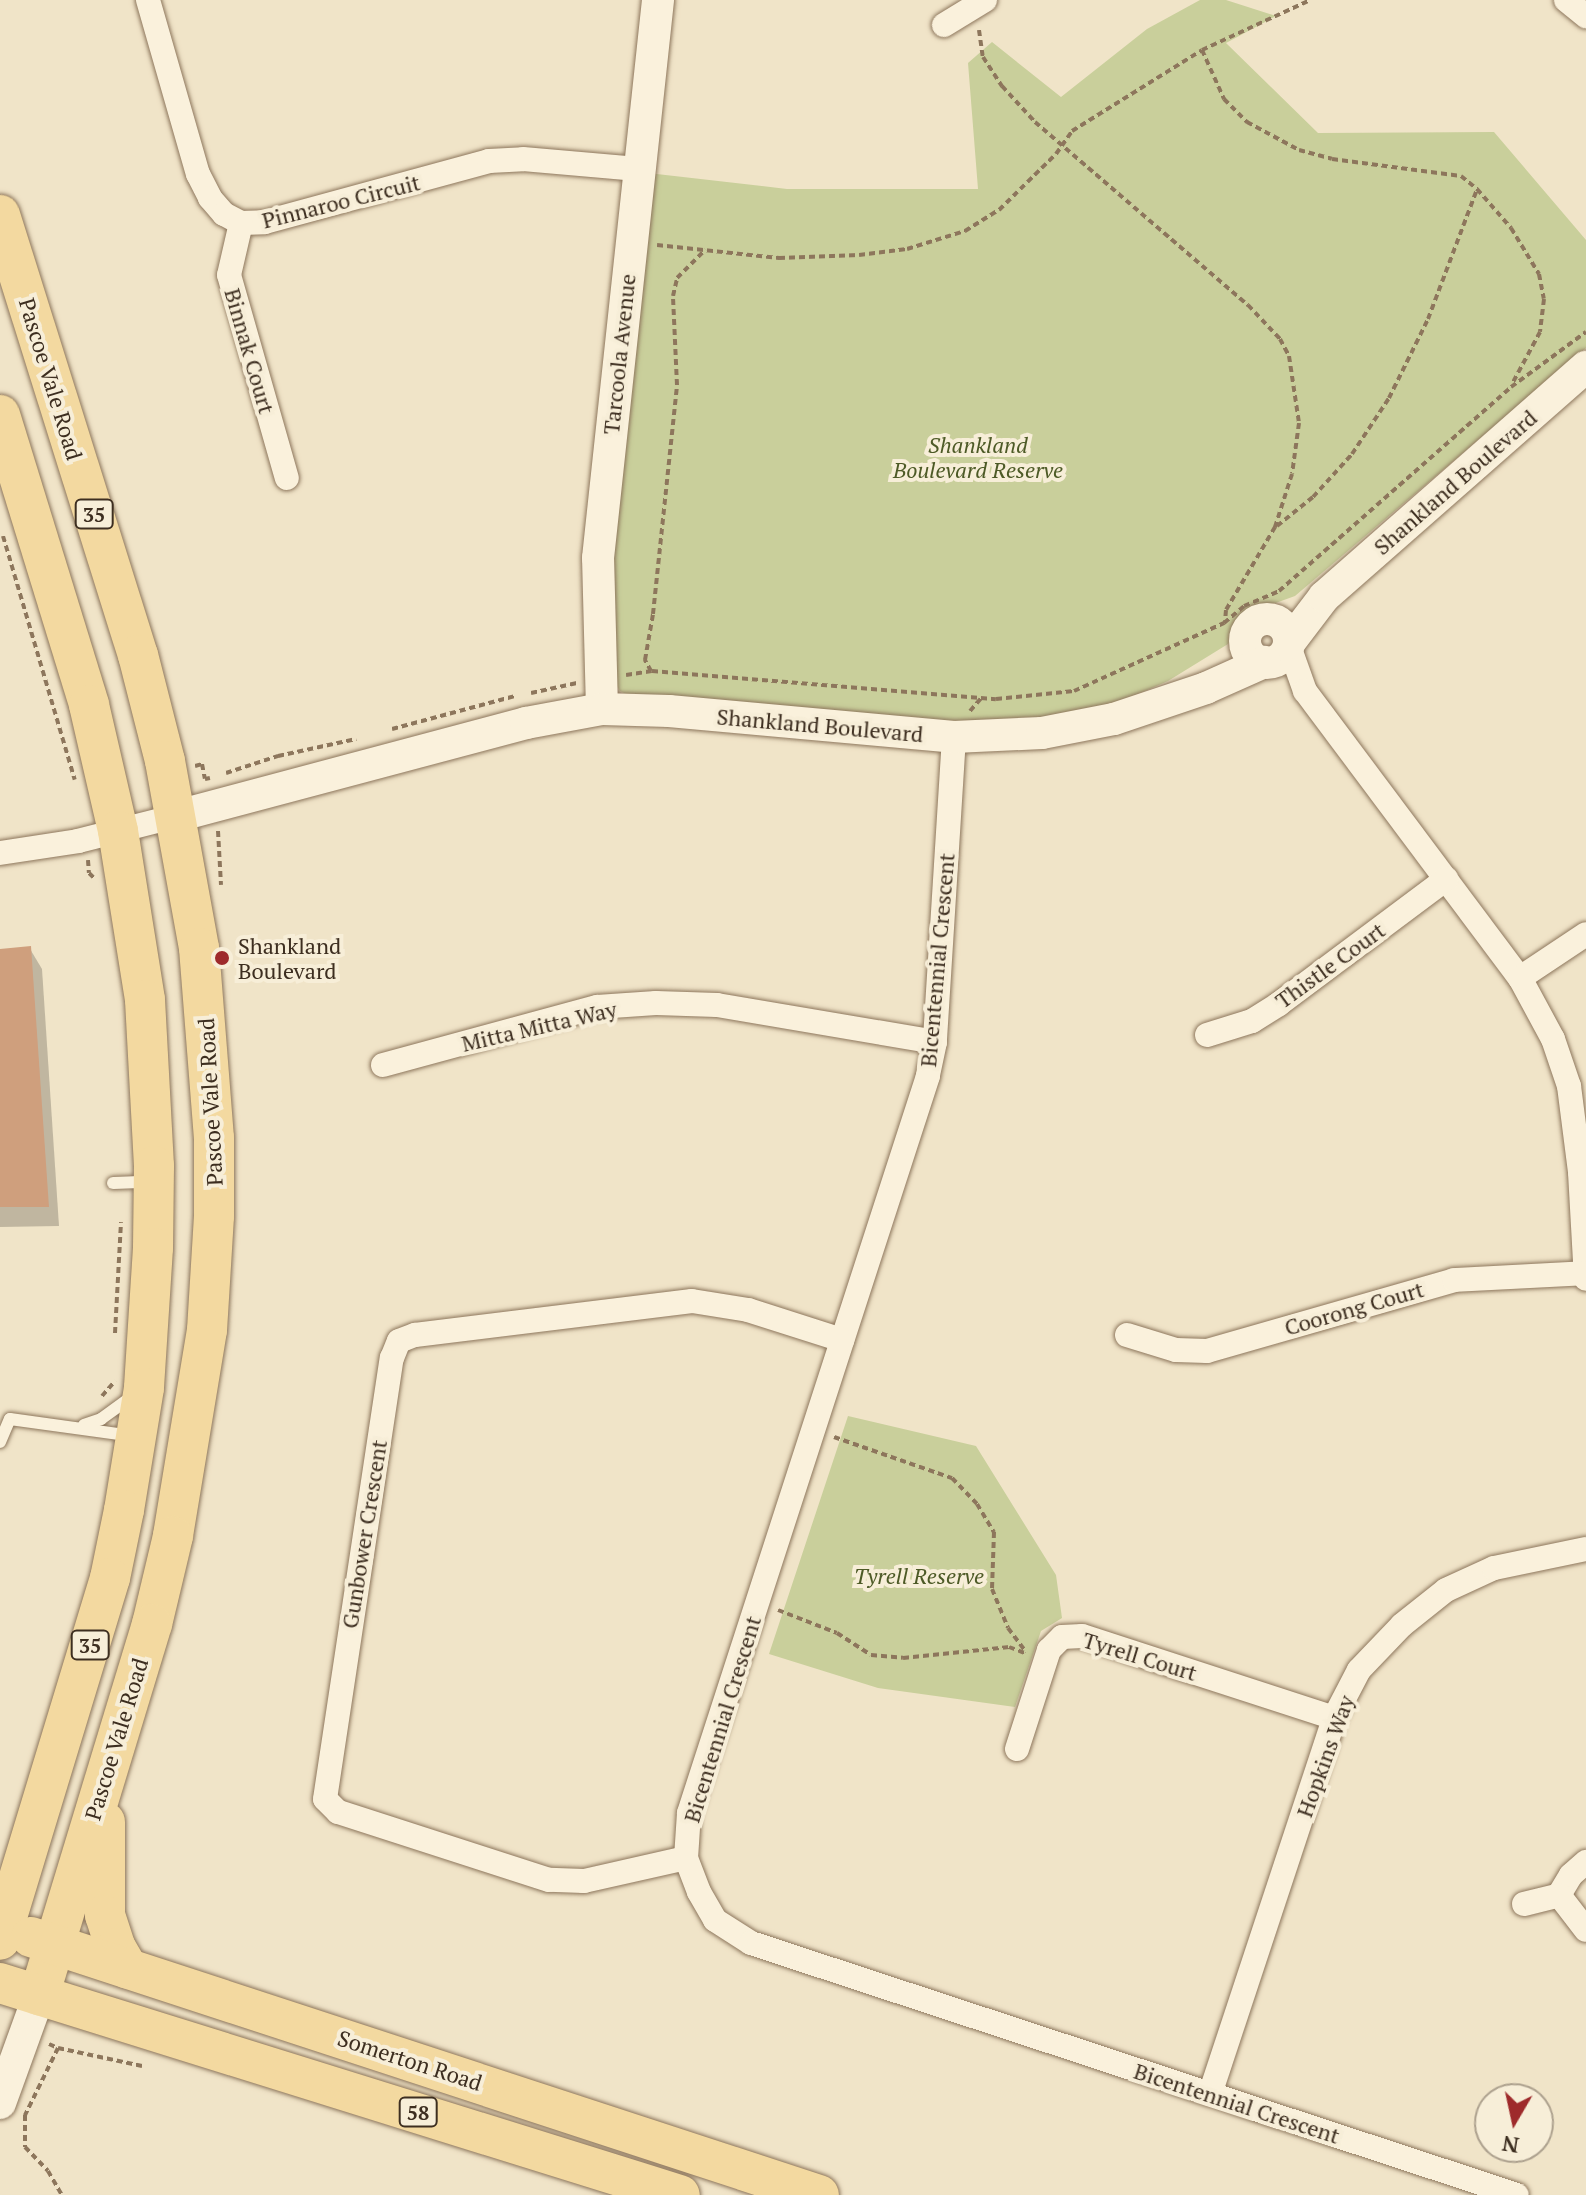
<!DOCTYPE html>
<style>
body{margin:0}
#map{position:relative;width:1586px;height:2195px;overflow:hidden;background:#f0e4c8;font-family:"PT Serif",serif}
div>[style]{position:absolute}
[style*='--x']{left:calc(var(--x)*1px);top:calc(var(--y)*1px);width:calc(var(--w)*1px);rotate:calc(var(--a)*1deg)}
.green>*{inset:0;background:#c9cf9b}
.shadow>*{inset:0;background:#0003}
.building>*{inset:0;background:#cf9f7d}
.path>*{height:4px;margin-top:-2px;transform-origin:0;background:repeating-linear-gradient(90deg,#8d765c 0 6px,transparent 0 10px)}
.roads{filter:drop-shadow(0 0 2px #8d765c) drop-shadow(0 0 2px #8d765c)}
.service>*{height:12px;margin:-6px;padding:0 6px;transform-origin:6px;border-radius:6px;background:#faf1dc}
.minor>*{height:24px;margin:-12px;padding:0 12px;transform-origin:12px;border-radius:12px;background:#faf1dc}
.tertiary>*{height:32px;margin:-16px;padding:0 16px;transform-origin:16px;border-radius:16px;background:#faf1dc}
.tertiary>.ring{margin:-16px;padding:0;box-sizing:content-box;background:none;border:32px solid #faf1dc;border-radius:50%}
.primary>*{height:40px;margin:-20px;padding:0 20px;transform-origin:20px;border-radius:20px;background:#f3d9a0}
.dots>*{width:22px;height:22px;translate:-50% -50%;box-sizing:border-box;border:4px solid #f7eed8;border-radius:50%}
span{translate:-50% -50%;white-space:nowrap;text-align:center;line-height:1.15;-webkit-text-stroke:8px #f7eed8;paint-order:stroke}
.shield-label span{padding:2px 6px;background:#f7eed8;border:2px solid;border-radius:6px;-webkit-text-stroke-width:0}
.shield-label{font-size:20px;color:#3d2e20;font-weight:700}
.street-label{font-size:22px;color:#3d2e20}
.park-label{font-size:22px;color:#4d5a26;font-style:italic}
.poi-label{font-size:22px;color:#3d2e20}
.left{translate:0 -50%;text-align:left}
.north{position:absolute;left:1474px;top:2083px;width:80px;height:80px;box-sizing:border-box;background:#f7eed8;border:2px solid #ada18e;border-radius:50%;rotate:189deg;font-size:22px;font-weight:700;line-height:32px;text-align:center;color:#3d2e20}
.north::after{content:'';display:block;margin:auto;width:28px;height:36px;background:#9e2a2b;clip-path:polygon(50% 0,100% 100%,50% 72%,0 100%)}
</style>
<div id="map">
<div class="green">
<div style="clip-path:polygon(1200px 0,1226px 0,1276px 16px,1226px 43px,1318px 133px,1494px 132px,1586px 240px,1586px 348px,1295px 596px,1250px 612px,1228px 644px,1168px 681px,1106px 708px,1041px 721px,977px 724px,634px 698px,620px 691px,611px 677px,608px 558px,648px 173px,787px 189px,978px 189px,968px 63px,992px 42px,1061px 97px,1147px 29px)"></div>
<div style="clip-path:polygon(848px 1416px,976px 1446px,1056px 1575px,1062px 1618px,1041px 1631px,1015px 1707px,878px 1688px,769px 1654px)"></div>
</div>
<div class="shadow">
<div style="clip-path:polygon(30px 949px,42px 969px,59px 1226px,0 1227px,0 951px)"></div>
</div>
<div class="building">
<div style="clip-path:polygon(31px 946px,49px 1207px,0 1207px,0 949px)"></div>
</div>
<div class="path">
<div style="--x:979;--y:30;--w:27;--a:82"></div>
<div style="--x:983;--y:57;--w:35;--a:57"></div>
<div style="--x:1002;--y:86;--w:49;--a:47.5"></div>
<div style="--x:1035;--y:122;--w:281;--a:40.7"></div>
<div style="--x:1248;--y:305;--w:47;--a:46.7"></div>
<div style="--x:1280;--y:339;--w:19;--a:62"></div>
<div style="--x:1289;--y:356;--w:68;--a:81.5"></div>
<div style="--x:1299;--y:423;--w:51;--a:97.8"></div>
<div style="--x:1292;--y:474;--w:56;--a:107.8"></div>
<div style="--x:1275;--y:527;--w:96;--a:120.6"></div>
<div style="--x:1226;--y:610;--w:11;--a:95"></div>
<div style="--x:1202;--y:50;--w:54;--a:65.8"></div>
<div style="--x:1224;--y:99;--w:33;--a:45"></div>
<div style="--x:1247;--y:122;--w:59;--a:28.3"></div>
<div style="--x:1299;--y:150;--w:34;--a:15"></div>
<div style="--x:1332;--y:159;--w:130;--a:7.5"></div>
<div style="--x:1461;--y:176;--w:21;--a:39"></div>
<div style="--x:1477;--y:189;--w:52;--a:48.9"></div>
<div style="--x:1511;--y:228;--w:54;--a:58.7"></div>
<div style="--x:1539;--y:274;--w:25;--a:79"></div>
<div style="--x:1544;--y:299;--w:33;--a:97"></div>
<div style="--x:1540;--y:332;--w:59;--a:118.3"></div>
<div style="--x:657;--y:245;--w:123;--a:6.1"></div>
<div style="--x:779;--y:258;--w:80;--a:-2.1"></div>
<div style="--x:859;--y:255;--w:48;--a:-7.1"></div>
<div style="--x:907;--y:249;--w:61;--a:-17.2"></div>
<div style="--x:965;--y:231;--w:40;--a:-32"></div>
<div style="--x:999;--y:210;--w:80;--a:-44.5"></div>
<div style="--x:1056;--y:154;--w:28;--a:-55"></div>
<div style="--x:1072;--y:131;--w:153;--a:-31.9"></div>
<div style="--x:1202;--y:50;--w:119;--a:-24.8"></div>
<div style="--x:1277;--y:526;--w:46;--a:-38.9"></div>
<div style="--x:1313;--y:497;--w:58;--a:-47.8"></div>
<div style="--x:1352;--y:454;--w:67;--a:-56.5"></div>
<div style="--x:1389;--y:398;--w:88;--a:-63.7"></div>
<div style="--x:1428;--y:319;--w:139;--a:-69.3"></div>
<div style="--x:3;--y:536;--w:254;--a:73.6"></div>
<div style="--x:651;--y:671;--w:13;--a:-119"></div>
<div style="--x:645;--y:660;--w:47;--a:-80.1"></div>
<div style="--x:653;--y:614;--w:230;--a:-84"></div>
<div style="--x:677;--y:385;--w:89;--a:-92.6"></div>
<div style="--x:673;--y:296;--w:18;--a:-77"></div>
<div style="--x:677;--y:278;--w:40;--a:-45"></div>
<div style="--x:626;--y:675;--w:26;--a:-9"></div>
<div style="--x:652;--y:671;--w:345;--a:4.7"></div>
<div style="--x:996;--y:699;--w:78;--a:-5.9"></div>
<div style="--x:1074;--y:691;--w:165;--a:-24.4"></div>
<div style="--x:1224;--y:623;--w:26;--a:-40"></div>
<div style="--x:1244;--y:606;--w:38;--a:-23"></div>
<div style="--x:1279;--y:591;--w:309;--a:-41.3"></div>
<div style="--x:1511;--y:387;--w:93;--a:-36.3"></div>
<div style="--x:531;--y:693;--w:47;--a:-12.3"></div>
<div style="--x:970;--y:711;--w:18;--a:-49"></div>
<div style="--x:392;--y:729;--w:127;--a:-15"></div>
<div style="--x:195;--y:766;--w:7;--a:-16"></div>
<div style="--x:202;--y:764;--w:15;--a:79"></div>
<div style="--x:205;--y:779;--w:5;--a:-11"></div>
<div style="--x:226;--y:773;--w:55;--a:-18.1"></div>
<div style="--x:278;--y:756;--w:80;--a:-12.3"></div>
<div style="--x:218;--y:831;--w:54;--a:86.8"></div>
<div style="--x:88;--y:860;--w:13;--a:86"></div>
<div style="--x:89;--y:873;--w:8;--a:45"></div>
<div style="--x:115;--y:1333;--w:111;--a:-86.9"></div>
<div style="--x:102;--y:1396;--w:20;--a:-49"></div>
<div style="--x:834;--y:1437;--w:125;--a:19.2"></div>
<div style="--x:952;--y:1478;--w:36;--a:46"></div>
<div style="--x:977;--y:1504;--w:33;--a:59"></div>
<div style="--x:994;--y:1532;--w:57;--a:92"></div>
<div style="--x:992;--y:1589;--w:42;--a:67.7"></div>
<div style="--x:1008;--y:1628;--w:30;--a:53"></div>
<div style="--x:778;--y:1610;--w:63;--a:21.3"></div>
<div style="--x:837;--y:1633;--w:40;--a:32.9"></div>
<div style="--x:871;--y:1655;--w:32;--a:5"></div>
<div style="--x:903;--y:1658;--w:107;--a:-5.9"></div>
<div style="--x:1009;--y:1647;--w:17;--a:21"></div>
<div style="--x:49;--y:2044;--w:10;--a:24"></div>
<div style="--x:58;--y:2048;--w:75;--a:116.2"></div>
<div style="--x:25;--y:2115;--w:32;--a:90"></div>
<div style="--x:25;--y:2147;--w:33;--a:46"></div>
<div style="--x:48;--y:2171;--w:28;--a:60"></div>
<div style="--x:58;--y:2048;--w:86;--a:12.1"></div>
</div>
<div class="roads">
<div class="service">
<div style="--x:113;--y:1183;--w:34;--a:-2"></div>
<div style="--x:84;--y:1425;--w:18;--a:-19"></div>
<div style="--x:101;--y:1419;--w:39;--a:-36"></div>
<div style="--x:0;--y:1442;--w:25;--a:-67"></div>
<div style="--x:10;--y:1419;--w:123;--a:7.9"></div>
</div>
<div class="minor">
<div style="--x:148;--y:0;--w:181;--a:74"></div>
<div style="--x:198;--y:174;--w:27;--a:63"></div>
<div style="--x:210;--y:198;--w:21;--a:49"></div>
<div style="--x:224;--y:214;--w:19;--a:28"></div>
<div style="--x:241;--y:223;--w:24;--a:-2"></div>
<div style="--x:265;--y:222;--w:232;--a:-15.2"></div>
<div style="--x:489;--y:161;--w:34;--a:-3"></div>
<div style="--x:523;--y:159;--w:115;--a:5"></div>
<div style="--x:1566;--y:0;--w:26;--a:39"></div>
<div style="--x:944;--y:25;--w:48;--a:-31.4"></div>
<div style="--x:241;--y:223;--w:53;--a:103"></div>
<div style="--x:229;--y:275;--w:211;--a:74.1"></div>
<div style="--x:1289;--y:646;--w:48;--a:70.4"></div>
<div style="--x:1305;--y:691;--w:359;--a:53.2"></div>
<div style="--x:1520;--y:978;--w:69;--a:61.6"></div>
<div style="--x:1553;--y:1039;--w:50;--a:71.2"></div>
<div style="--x:1569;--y:1086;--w:87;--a:82.7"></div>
<div style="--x:1580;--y:1172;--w:107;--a:86.8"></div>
<div style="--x:954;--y:737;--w:306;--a:93.6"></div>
<div style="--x:935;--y:1042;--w:35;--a:102"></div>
<div style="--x:928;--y:1076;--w:775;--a:107.97"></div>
<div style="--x:689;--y:1813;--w:45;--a:93.8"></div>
<div style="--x:686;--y:1858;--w:36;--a:69"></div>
<div style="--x:699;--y:1892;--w:32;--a:60"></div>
<div style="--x:715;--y:1920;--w:43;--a:32.6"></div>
<div style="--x:751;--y:1943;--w:806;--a:18.21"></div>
<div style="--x:0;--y:853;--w:79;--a:-8.7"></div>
<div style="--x:78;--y:841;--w:102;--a:-14.2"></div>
<div style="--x:1520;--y:978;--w:79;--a:-33.7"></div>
<div style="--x:1207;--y:1035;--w:47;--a:-17.3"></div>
<div style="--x:1252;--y:1021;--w:32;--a:-32"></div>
<div style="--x:1279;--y:1004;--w:209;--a:-36.8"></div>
<div style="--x:383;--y:1065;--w:222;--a:-15.2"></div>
<div style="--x:597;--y:1007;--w:59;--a:-3.9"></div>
<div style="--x:656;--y:1003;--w:61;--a:1.9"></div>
<div style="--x:717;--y:1005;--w:221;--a:9.6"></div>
<div style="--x:1127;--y:1335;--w:51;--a:17"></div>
<div style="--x:1176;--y:1350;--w:31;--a:2"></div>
<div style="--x:1207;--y:1351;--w:257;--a:-16"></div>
<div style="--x:1454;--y:1280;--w:132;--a:-3"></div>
<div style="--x:1017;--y:1749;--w:104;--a:-72.1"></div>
<div style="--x:1049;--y:1650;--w:18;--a:-45"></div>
<div style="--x:1062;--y:1637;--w:20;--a:-3"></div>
<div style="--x:1082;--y:1636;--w:265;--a:18"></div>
<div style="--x:686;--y:1858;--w:105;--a:167.3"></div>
<div style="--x:584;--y:1881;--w:35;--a:-178"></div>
<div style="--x:549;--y:1880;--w:222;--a:-162.1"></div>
<div style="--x:338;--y:1812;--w:18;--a:-135"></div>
<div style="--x:325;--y:1799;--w:446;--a:-81.4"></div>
<div style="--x:392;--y:1358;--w:18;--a:-68"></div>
<div style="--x:399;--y:1341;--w:17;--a:-21"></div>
<div style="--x:415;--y:1335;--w:279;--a:-7"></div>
<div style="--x:692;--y:1301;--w:57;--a:9.1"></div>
<div style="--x:748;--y:1310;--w:99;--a:17.7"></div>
<div style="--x:1559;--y:1895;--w:23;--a:-59"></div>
<div style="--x:1571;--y:1875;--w:20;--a:-41"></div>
<div style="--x:1524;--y:1904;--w:36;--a:-14"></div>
<div style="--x:1559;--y:1895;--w:44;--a:52.4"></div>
<div style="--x:1210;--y:2094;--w:396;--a:-71.7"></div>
<div style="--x:1334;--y:1718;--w:54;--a:-62.5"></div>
<div style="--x:1359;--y:1670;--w:62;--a:-46.3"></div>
<div style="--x:1402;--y:1625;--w:56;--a:-38.5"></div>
<div style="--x:1446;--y:1590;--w:53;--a:-24.6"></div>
<div style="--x:1494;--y:1568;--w:94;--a:-11.7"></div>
</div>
<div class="tertiary">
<div class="ring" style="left:1245px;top:619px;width:12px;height:12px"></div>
<div style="--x:1289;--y:643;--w:58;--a:-52.7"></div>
<div style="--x:1324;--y:597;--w:349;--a:-41.3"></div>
<div style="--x:602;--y:709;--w:151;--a:-91.5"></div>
<div style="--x:598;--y:558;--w:561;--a:-83.86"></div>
<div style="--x:177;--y:816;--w:361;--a:-14.9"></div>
<div style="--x:526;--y:723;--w:77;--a:-10.4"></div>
<div style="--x:602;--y:709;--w:67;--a:1.7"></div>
<div style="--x:669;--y:711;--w:286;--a:5.2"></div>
<div style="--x:954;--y:737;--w:88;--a:-2.6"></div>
<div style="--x:1042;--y:733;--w:73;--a:-11"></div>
<div style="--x:1114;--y:719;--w:97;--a:-18.6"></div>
<div style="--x:1206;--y:688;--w:64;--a:-24.1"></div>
<div style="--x:0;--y:2103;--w:115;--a:-70.1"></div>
</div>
<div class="primary">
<div style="--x:0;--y:215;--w:461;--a:72.6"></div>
<div style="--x:138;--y:655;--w:109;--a:75.7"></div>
<div style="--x:165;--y:761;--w:190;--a:79.7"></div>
<div style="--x:199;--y:948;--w:191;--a:85.5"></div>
<div style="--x:214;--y:1138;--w:78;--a:90"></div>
<div style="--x:214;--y:1216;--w:114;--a:93.5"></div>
<div style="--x:207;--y:1330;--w:209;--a:99.4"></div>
<div style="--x:173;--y:1536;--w:90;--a:103.4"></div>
<div style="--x:152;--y:1624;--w:388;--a:106.9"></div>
<div style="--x:0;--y:415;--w:303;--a:72.9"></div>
<div style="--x:89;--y:705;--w:129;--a:77"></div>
<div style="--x:118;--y:831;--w:171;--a:80.9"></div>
<div style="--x:145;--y:1000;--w:166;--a:86.9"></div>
<div style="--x:154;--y:1166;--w:82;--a:90.7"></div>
<div style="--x:153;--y:1248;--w:140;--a:93.7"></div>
<div style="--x:144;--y:1388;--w:124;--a:99.3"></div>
<div style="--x:124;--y:1510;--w:69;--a:101.6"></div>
<div style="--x:110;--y:1578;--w:378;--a:106.9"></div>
<div style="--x:105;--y:1822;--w:93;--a:90"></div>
<div style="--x:105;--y:1915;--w:35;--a:72"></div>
<div style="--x:116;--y:1948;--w:24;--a:60"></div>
<div style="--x:31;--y:1937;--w:829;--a:18.13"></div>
<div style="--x:0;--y:1983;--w:712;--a:17.32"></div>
</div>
</div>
<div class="dots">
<div style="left:222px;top:958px;background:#9e2a2b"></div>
</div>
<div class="shield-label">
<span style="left:94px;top:514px">35</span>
<span style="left:90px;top:1645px">35</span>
<span style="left:418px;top:2112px">58</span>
</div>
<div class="street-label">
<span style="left:341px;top:201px;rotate:-14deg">Pinnaroo Circuit</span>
<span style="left:250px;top:351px;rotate:74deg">Binnak Court</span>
<span style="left:619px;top:354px;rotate:-84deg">Tarcoola Avenue</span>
<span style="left:51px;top:379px;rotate:73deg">Pascoe Vale Road</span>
<span style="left:1455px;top:482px;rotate:-41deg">Shankland Boulevard</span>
<span style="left:820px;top:725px;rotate:5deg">Shankland Boulevard</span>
<span style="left:937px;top:960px;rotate:-85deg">Bicentennial Crescent</span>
<span style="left:1330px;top:965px;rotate:-36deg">Thistle Court</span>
<span style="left:539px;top:1026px;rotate:-13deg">Mitta Mitta Way</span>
<span style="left:210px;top:1102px;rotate:-93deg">Pascoe Vale Road</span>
<span style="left:1354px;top:1308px;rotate:-16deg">Coorong Court</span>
<span style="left:364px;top:1534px;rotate:-81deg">Gunbower Crescent</span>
<span style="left:1140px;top:1656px;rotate:17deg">Tyrell Court</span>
<span style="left:722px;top:1719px;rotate:-73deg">Bicentennial Crescent</span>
<span style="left:116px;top:1739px;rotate:-73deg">Pascoe Vale Road</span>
<span style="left:1325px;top:1756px;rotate:-70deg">Hopkins Way</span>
<span style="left:410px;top:2060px;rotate:18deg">Somerton Road</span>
<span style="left:1237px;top:2103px;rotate:18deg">Bicentennial Crescent</span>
</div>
<div class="park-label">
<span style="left:978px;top:457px">Shankland<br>Boulevard Reserve</span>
<span style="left:919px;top:1576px">Tyrell Reserve</span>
</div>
<div class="poi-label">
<span class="left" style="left:238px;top:958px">Shankland<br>Boulevard</span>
</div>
<div class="north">N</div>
</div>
